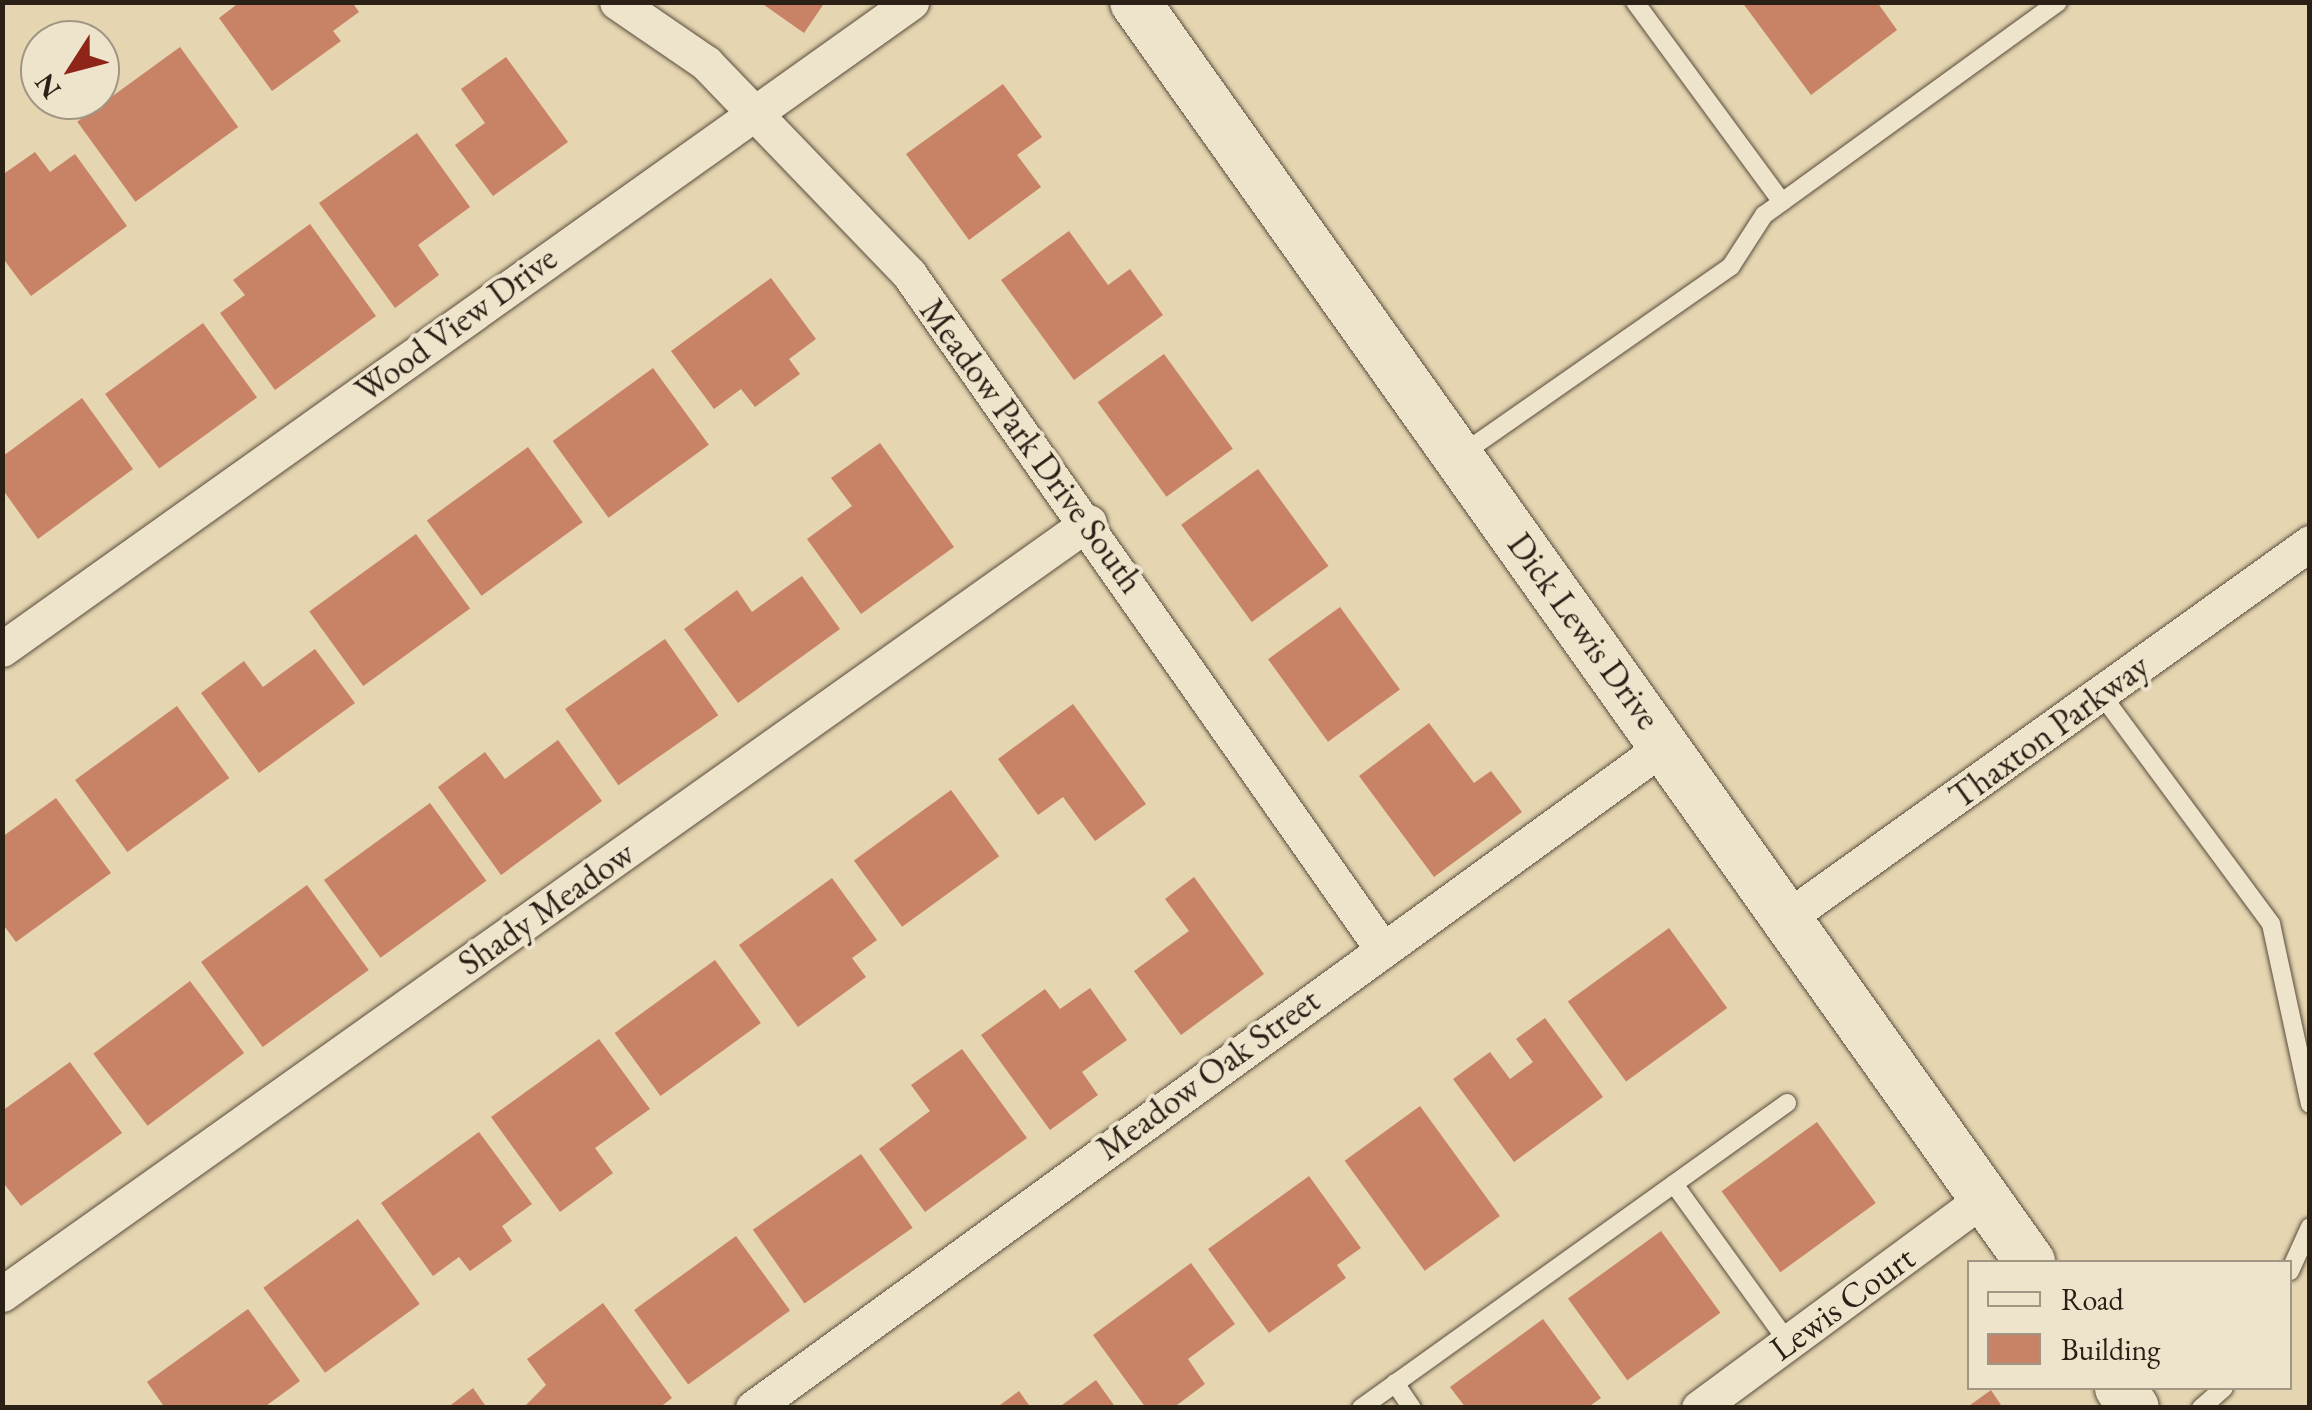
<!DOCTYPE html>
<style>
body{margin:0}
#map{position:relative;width:2312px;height:1410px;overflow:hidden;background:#e5d5b1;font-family:"EB Garamond",serif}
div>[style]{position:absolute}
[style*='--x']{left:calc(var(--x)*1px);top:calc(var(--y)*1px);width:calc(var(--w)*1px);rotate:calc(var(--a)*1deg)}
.building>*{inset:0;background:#c88266;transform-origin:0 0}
.roads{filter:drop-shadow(0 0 2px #5a4d3d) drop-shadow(0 0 2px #5a4d3d)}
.lane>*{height:18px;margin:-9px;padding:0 9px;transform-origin:9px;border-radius:9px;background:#eee4cc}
.street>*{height:35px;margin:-17.5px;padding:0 17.5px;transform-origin:17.5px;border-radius:17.5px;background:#eee4cc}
.secondary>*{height:50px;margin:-25px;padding:0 25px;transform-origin:25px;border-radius:25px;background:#eee4cc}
span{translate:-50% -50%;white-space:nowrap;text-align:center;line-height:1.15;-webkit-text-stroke:8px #eee4cc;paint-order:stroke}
.street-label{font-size:35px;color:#2b2016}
.frame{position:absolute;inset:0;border:5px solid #2b2016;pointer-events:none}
.legend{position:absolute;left:1967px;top:1260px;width:325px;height:130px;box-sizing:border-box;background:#eee4cc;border:2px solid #a09683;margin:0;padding:12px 18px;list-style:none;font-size:30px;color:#2b2016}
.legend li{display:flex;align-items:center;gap:20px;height:50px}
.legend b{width:50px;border:2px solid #a09683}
.north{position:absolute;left:20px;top:20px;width:100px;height:100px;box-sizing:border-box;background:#eee4cc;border:2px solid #a09683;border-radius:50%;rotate:234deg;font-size:28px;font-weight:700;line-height:40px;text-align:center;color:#2b2016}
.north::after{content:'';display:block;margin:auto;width:35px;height:45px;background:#8f2418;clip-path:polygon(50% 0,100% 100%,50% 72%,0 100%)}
</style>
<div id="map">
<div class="building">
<div style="clip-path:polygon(240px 2px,352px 2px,359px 12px,333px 31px,341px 41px,272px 91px,219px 18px)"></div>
<div style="clip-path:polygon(760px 2px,825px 2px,804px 33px)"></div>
<div style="clip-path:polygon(1742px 2px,1877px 2px,1897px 30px,1811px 95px)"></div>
<div style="left:180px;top:47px;width:99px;height:127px;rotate:54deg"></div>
<div style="clip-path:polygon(506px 57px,568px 142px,493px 196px,455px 145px,485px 123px,461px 89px)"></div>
<div style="clip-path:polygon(1003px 84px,1042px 137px,1017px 155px,1041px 187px,969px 240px,906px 154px)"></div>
<div style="clip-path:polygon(417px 133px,470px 207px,418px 245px,439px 275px,395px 308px,319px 203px)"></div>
<div style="clip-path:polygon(35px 152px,50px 172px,75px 154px,127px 226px,31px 296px,2px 257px,2px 175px)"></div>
<div style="clip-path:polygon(310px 224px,376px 316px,275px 390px,220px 313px,245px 295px,233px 280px)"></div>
<div style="clip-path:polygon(1069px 231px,1108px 285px,1130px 269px,1163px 315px,1074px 380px,1001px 280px)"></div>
<div style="clip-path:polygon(771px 278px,816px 339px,789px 359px,800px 374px,755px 407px,741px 389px,714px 409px,671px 351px)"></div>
<div style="left:203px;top:323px;width:92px;height:121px;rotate:54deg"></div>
<div style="left:1164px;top:354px;width:117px;height:82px;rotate:54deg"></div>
<div style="left:653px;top:368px;width:95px;height:124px;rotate:54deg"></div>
<div style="clip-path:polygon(82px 398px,133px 469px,38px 539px,3px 490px,3px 456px)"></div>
<div style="clip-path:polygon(880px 443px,954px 547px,861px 614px,807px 539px,852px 506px,831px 478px)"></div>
<div style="left:528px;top:447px;width:93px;height:125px;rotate:54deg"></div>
<div style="left:1258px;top:469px;width:120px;height:95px;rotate:54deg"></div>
<div style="left:416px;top:534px;width:92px;height:132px;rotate:54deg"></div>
<div style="clip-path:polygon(802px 576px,840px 629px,738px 703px,684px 629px,737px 590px,752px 612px)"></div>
<div style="left:1340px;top:607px;width:102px;height:89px;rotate:54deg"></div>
<div style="left:665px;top:639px;width:93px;height:122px;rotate:55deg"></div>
<div style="clip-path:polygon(315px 649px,355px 703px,259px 773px,201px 693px,244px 661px,263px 687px)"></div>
<div style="clip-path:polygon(1073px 704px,1146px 804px,1095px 841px,1063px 797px,1038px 815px,998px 759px)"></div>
<div style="left:177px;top:706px;width:89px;height:126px;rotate:54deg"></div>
<div style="clip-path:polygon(1429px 723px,1474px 783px,1491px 771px,1522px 812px,1434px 877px,1359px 776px)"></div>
<div style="clip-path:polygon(558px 740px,602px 801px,501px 875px,438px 787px,485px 752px,505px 779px)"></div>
<div style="left:951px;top:790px;width:82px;height:120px;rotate:54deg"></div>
<div style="clip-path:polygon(56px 798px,111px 873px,16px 942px,2px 923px,2px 837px)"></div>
<div style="left:430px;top:803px;width:96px;height:131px;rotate:54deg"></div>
<div style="clip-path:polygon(1194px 877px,1264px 974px,1181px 1035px,1134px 971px,1189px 931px,1165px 899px)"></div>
<div style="clip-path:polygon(832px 878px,877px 940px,852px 958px,866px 977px,798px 1027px,739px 945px)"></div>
<div style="left:307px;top:885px;width:105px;height:131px;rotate:54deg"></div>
<div style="left:1669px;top:928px;width:99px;height:125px;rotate:54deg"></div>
<div style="left:715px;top:960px;width:78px;height:124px;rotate:54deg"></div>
<div style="left:190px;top:981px;width:90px;height:121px;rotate:53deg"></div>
<div style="clip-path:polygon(1090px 988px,1127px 1040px,1082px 1072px,1098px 1095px,1050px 1130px,981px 1035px,1045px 989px,1060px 1009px)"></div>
<div style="clip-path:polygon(1545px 1018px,1603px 1097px,1514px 1162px,1453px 1079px,1490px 1052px,1510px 1079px,1533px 1062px,1516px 1039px)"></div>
<div style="clip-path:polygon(599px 1039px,650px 1109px,595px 1148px,613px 1173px,560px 1212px,491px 1117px)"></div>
<div style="clip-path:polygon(962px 1049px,1027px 1138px,925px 1212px,879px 1149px,930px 1111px,911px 1085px)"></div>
<div style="clip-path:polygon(70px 1062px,122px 1133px,21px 1206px,2px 1181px,2px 1111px)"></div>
<div style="left:1420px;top:1106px;width:136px;height:93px;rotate:54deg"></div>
<div style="left:1817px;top:1122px;width:100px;height:118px;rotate:54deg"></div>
<div style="clip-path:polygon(479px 1132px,532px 1204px,502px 1226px,512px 1241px,470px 1271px,459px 1257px,433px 1276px,381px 1203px)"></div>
<div style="left:861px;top:1154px;width:90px;height:132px;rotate:55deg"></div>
<div style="clip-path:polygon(1309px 1176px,1361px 1248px,1337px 1265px,1346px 1278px,1269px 1333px,1208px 1249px)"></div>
<div style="left:358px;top:1219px;width:105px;height:117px;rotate:54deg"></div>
<div style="left:1661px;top:1231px;width:101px;height:115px;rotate:54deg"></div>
<div style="left:736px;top:1236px;width:92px;height:126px;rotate:54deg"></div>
<div style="clip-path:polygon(1191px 1263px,1235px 1324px,1188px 1359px,1205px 1384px,1173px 1408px,1146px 1408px,1093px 1335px)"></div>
<div style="clip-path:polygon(603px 1303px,672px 1398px,659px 1408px,523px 1408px,546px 1385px,527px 1359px)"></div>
<div style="clip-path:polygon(248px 1309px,300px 1381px,263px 1408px,165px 1408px,147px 1382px)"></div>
<div style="clip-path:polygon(1543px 1319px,1601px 1398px,1587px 1408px,1466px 1408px,1450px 1387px)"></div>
<div style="clip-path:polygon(1096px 1380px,1116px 1408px,1058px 1408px)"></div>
<div style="clip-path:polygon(473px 1388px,487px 1408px,447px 1408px)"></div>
<div style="clip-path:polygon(1991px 1390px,2003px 1408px,1966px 1408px)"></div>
<div style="clip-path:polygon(1019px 1391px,1031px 1408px,996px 1408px)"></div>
</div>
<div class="roads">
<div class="lane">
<div style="--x:1635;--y:2;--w:248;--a:53.7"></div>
<div style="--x:1462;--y:454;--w:328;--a:-34.9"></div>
<div style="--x:1731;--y:266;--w:61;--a:-57.1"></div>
<div style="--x:1764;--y:215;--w:363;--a:-35.9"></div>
<div style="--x:2101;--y:694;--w:286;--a:53.5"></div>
<div style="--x:2271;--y:924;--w:184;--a:77.8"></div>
<div style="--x:1674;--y:1184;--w:195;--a:54.2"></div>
<div style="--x:2290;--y:1271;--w:48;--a:-65.6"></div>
<div style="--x:1395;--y:1383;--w:30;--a:56"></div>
<div style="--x:1361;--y:1408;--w:524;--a:-35.6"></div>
<div style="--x:2201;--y:1408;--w:30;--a:-41"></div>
</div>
<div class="street">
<div style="--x:617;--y:2;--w:108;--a:34.4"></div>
<div style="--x:706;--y:63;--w:293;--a:46.1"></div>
<div style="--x:909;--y:274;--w:822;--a:54.96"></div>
<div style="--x:2;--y:649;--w:1116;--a:-35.44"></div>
<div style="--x:1788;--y:917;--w:642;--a:-35.62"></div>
<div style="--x:2;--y:1294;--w:1333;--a:-35.38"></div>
<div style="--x:753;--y:1408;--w:1130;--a:-36"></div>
<div style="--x:1699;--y:1408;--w:354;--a:-36.4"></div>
</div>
<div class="secondary">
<div style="--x:1135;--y:2;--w:1546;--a:54.61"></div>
<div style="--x:2120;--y:1388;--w:24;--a:55"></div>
</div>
</div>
<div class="street-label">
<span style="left:456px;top:324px;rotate:-36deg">Wood View Drive</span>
<span style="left:1032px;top:446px;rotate:54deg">Meadow Park Drive South</span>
<span style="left:1584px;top:631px;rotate:54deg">Dick Lewis Drive</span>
<span style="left:2049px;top:731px;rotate:-36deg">Thaxton Parkway</span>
<span style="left:546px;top:908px;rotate:-35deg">Shady Meadow</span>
<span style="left:1208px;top:1074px;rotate:-36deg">Meadow Oak Street</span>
<span style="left:1842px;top:1303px;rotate:-36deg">Lewis Court</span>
</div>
<div class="frame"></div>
<ul class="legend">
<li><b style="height:12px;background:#eee4cc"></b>Road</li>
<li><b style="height:28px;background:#c88266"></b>Building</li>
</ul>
<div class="north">N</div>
</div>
